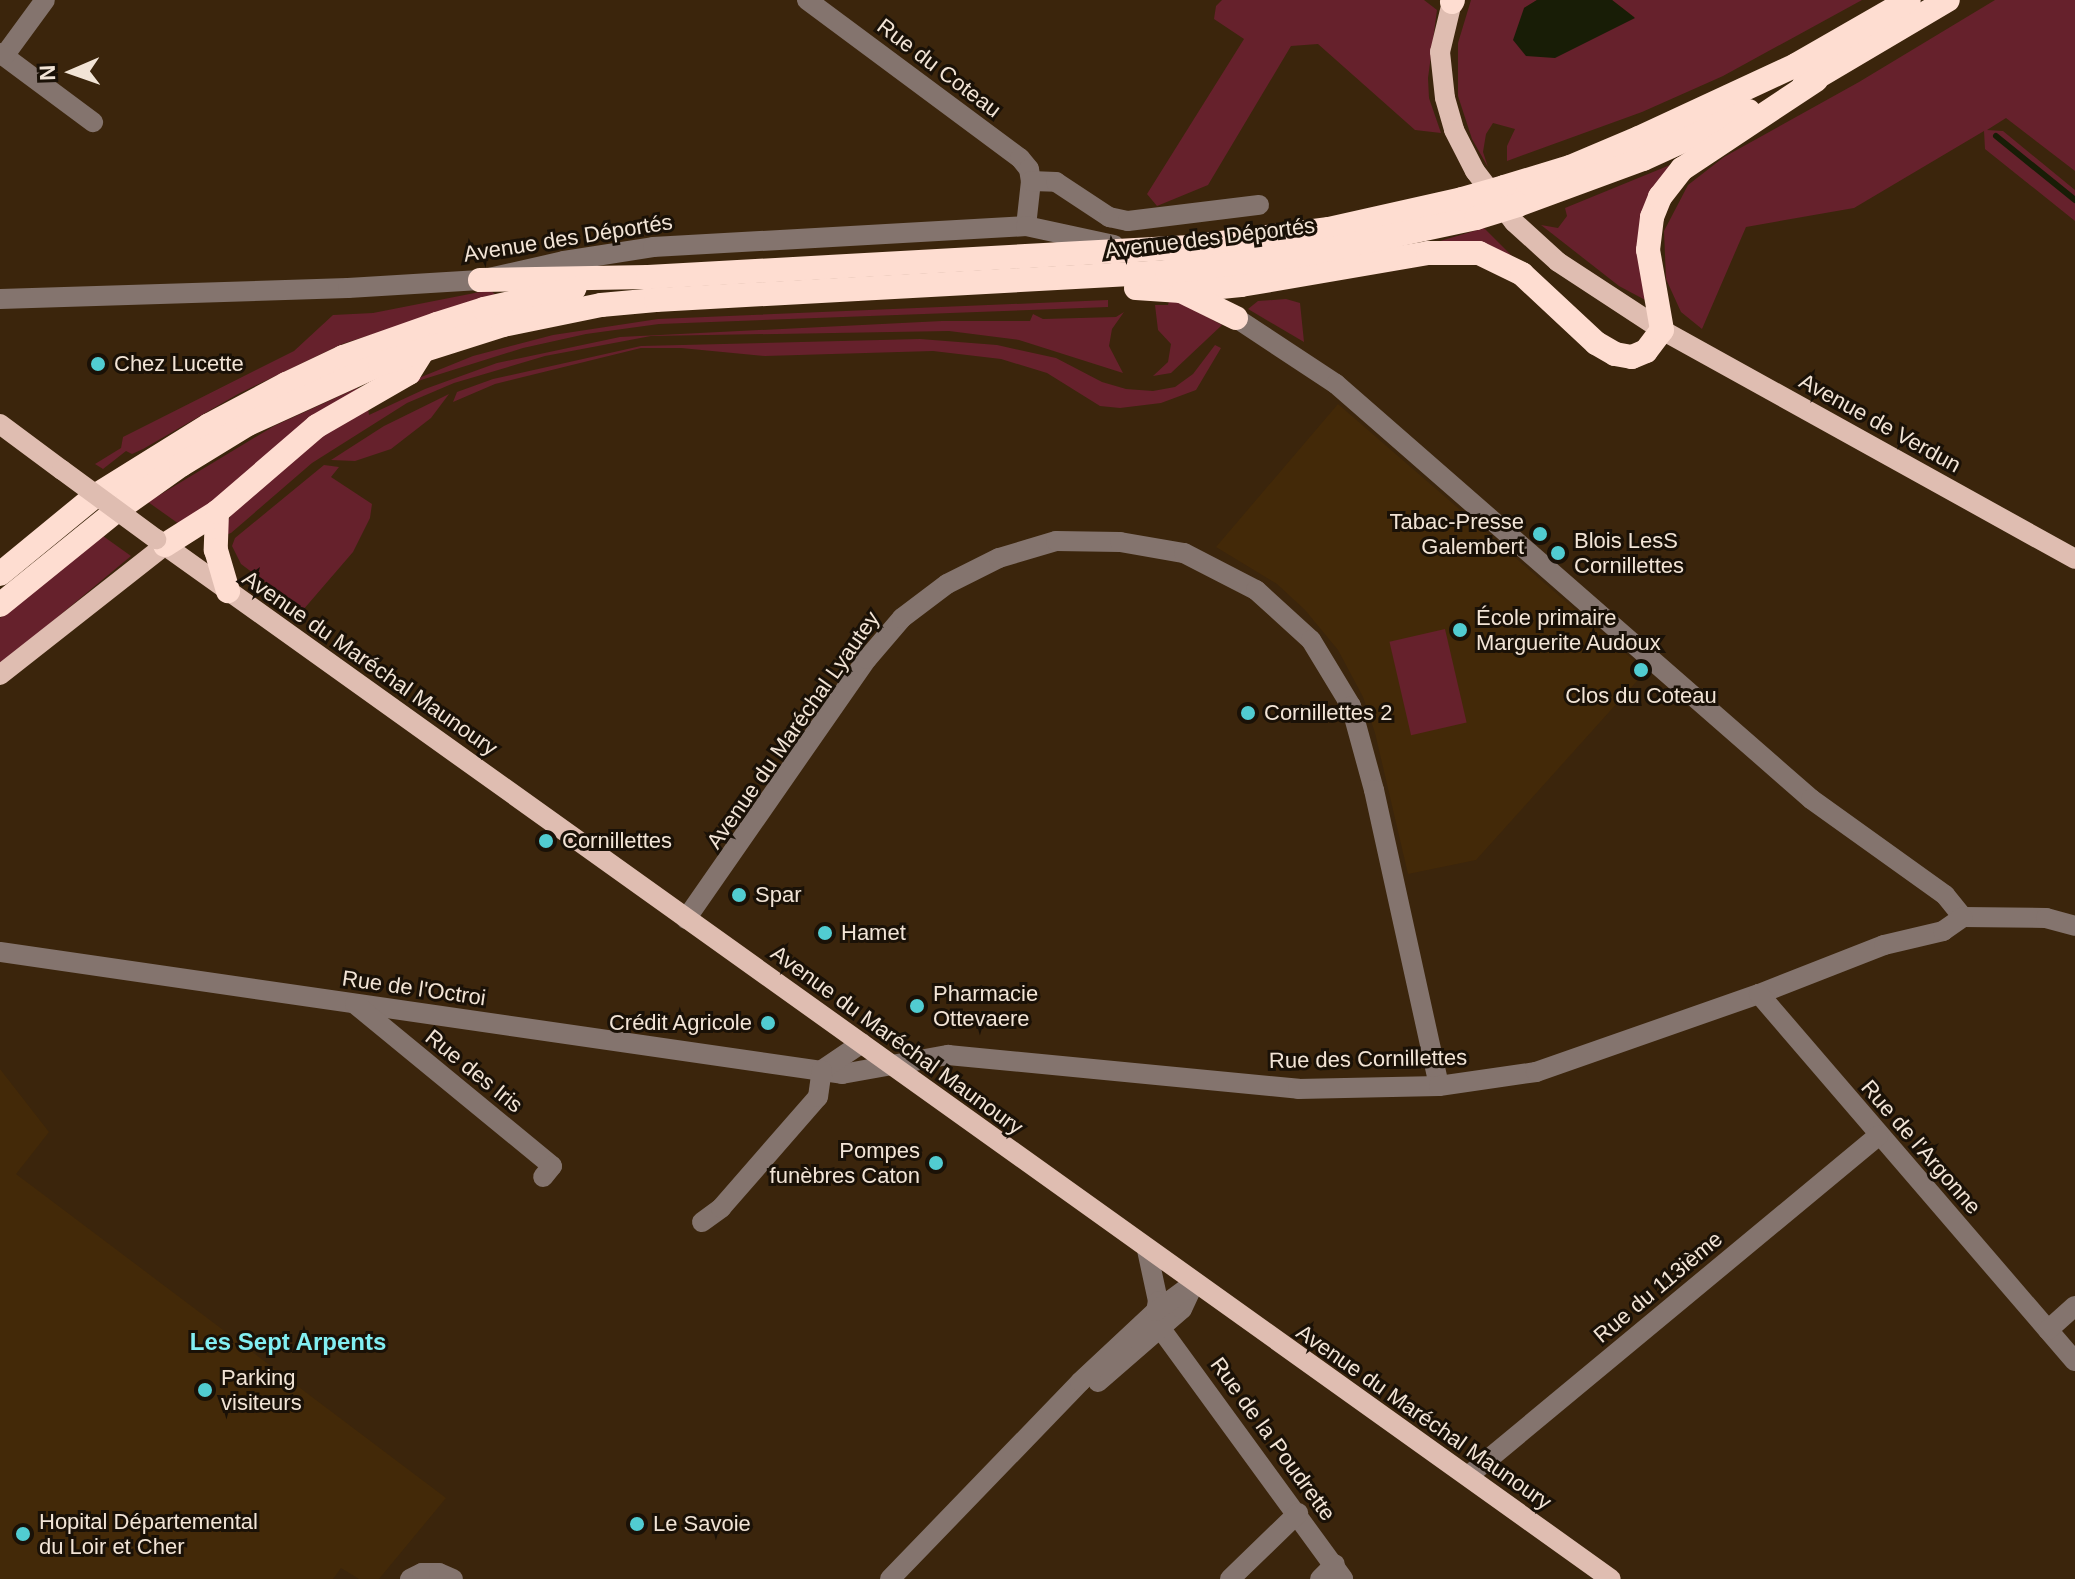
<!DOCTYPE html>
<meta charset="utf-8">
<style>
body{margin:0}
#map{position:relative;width:2075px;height:1579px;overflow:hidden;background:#3b250c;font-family:Arial,sans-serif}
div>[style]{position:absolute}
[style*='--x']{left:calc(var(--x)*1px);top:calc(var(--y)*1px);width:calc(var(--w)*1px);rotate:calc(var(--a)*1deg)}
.built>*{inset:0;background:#432908}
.green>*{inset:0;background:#66212c;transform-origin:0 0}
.water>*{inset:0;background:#181d06}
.stream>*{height:6px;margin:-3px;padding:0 3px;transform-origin:3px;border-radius:3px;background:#181d06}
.minor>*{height:20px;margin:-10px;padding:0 10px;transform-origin:10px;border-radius:10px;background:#84746e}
.major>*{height:20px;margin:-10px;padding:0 10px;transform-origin:10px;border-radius:10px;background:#dfbdb1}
.highway>*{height:24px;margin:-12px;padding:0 12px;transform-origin:12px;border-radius:12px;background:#feddd1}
.major-bridge>*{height:20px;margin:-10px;padding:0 10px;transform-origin:10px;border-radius:10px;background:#dfbdb1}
.highway-bridge>*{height:24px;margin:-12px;padding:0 12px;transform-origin:12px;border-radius:12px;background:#feddd1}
.dots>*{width:22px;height:22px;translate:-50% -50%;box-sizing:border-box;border:4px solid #1a1107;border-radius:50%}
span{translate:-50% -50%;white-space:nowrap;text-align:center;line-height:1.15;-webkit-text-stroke:6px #1a1107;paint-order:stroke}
.street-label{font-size:22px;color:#f2e4d6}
.poi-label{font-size:22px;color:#f2e4d6}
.left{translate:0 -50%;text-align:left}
.right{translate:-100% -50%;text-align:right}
.neighbourhood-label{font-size:24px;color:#82eef2;font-weight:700}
.north{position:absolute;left:32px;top:32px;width:80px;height:80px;-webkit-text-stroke:6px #1a1107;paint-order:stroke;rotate:268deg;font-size:22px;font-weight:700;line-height:32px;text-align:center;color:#f2e4d6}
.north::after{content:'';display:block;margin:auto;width:28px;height:36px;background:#f2e4d6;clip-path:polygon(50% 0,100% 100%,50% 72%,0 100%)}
</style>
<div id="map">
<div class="built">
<div style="clip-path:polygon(1338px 404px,1646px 671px,1476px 860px,1408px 874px,1375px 733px,1363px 697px,1338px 650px,1305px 610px,1277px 584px,1216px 547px)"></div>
<div style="clip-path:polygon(0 1069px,49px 1132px,16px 1174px,446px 1498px,379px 1579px,359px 1579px,341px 1568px,333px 1579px,0 1579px)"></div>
</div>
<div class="green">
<div style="clip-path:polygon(1222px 0,1424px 0,1437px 10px,1428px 78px,1429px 98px,1441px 133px,1415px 130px,1318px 44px,1291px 46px,1208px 185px,1157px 206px,1147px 194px,1244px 39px,1214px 19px,1216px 6px)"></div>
<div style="clip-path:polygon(1471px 0,1537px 0,1524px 8px,1634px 17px,1612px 0,1862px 0,1723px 76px,1642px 112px,1507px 161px,1507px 146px,1515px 129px,1493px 123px,1486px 134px,1483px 152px,1488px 167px,1472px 139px,1458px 96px,1458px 43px)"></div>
<div style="clip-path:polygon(1995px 0,2075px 0,2075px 171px,2006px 118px,1987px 130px,2003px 131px,2075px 190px,2075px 221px,1985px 149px,1984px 131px,1854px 208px,1746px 227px,1702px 329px,1681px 312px,1666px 279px,1664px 231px,1688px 185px,1724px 157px,1859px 82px)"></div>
<div style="clip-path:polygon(1675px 163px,1655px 190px,1649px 302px,1619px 286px,1541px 225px,1558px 228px,1567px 216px,1565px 208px)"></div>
<div style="clip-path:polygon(1484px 228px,1527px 271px,1430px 244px)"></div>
<div style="clip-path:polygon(490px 290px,496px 295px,342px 344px,238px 394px,143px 449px,132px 454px,126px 451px,103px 469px,95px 464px,121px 448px,123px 437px,294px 351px,333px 315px,373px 313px)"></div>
<div style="clip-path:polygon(1170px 297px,1222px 325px,1171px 373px,1153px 376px,1168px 362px,1171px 344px,1158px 330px,1155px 305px,1168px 305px)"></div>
<div style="clip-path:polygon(1286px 299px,1300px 303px,1304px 342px,1248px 309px,1258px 301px)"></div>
<div style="clip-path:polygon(1108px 300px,1108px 307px,659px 324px,586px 334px,523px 348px,421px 380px,368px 408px,369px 415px,425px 389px,497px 363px,620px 337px,942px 321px,1030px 321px,1033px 314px,1043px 319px,1116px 317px,1124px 312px,1112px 329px,1109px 346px,1123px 373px,1019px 340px,949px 331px,651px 336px,545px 356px,454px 383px,407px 403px,312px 463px,231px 533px,220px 537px,231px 515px,321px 434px,399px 386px,473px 356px,553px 335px,658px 319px)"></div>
<div style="clip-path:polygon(920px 339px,997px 345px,1056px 358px,1102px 382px,1126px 389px,1153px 391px,1175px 387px,1193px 374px,1215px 345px,1221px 348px,1196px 390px,1161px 403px,1120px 408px,1100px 406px,1047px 373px,1001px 359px,933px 351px,765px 356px,681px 348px,641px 348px,495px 384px,453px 402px,457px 392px,493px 379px,641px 346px)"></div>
<div style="clip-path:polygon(357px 388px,359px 390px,189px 520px,179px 524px,148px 502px,274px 426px)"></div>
<div style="clip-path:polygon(449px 394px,431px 418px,391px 449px,355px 461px,331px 460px,384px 426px)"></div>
<div style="clip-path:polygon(324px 465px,339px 467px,331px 477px,372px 504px,370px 518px,353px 552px,303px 610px,241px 564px,232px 546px,235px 538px)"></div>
<div style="clip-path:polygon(103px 536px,131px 556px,0 665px,0 618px)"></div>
<div style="left:1445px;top:629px;width:96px;height:57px;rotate:77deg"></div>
</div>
<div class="water">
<div style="clip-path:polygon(1537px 0,1612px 0,1635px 18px,1555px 58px,1526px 56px,1513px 40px,1524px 8px)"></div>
</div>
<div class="stream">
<div style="--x:1996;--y:136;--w:102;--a:39"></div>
</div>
<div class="minor">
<div style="--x:807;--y:0;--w:265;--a:36.6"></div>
<div style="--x:1020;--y:158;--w:14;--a:51"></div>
<div style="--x:1029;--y:169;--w:12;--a:81"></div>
<div style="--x:1031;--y:181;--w:45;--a:96.3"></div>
<div style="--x:0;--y:53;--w:116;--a:36.6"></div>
<div style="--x:4;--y:56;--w:69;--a:-53.8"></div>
<div style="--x:1031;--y:181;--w:25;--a:2"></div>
<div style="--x:1056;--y:182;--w:64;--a:33.4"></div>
<div style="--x:1109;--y:217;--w:19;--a:12"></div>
<div style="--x:1128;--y:221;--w:132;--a:-7"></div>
<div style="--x:0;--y:299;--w:348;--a:-1.8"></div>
<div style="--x:348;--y:288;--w:132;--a:-3.5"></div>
<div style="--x:480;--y:280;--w:86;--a:-12.7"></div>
<div style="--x:564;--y:261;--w:90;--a:-8.9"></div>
<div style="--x:653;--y:247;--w:374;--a:-3.2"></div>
<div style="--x:1026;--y:226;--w:90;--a:12.2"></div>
<div style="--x:1236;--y:318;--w:120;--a:33.4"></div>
<div style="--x:1336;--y:384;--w:631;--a:41.14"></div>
<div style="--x:1811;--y:799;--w:165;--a:35.6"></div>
<div style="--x:1945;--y:895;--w:28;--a:51"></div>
<div style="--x:1963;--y:917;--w:83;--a:0.7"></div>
<div style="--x:2046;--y:918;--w:30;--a:15"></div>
<div style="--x:686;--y:919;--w:317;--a:-55.2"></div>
<div style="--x:867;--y:659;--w:54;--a:-49.5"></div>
<div style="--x:902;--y:618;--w:56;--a:-37.1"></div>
<div style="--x:947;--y:584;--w:58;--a:-26.6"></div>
<div style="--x:999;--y:558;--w:59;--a:-16.6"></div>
<div style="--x:1056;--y:541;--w:64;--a:0.9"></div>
<div style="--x:1120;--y:542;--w:65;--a:9.8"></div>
<div style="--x:1184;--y:553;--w:81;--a:27.2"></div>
<div style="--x:1256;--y:590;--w:74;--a:42.3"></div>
<div style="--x:1311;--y:640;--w:77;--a:58.8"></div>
<div style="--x:1351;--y:706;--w:87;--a:74.7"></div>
<div style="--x:1374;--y:790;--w:303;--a:77.6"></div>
<div style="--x:0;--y:952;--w:851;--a:8.24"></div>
<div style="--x:842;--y:1074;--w:108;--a:-10.2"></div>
<div style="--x:948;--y:1055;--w:352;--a:5.5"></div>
<div style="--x:1298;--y:1089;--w:141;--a:-1.2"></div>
<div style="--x:1439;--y:1086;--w:98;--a:-8.2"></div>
<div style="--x:1536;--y:1072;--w:236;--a:-19.3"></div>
<div style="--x:1759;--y:994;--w:134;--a:-21.4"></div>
<div style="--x:1884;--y:945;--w:61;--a:-13.3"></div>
<div style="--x:1943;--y:931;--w:24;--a:-35"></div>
<div style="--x:1759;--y:994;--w:484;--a:49.3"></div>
<div style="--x:355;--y:1004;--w:255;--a:39.4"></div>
<div style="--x:552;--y:1166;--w:14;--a:129"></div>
<div style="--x:822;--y:1070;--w:48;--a:-34"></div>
<div style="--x:702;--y:1222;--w:24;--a:-36"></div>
<div style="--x:721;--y:1208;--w:147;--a:-48.9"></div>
<div style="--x:818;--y:1097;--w:27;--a:-82"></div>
<div style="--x:1147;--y:1250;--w:52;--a:77.8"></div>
<div style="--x:1158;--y:1301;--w:10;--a:101"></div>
<div style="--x:1161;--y:1329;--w:309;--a:53.9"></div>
<div style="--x:2048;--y:1330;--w:36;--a:-42"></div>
<div style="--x:1098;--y:1382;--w:111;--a:-41"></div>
<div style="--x:1182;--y:1309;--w:29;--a:-65"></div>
<div style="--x:1468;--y:1476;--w:533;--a:-39.67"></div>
<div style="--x:410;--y:1579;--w:13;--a:-27"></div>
<div style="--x:422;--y:1573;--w:17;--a:0"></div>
<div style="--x:439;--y:1573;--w:15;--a:23"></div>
<div style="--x:890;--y:1579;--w:274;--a:-46"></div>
<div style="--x:1080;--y:1382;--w:104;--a:-43.1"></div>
<div style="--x:1156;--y:1311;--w:47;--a:-36.4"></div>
<div style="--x:1230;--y:1579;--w:95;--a:-44.1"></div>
<div style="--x:1320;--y:1579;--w:21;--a:-45"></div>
</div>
<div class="major">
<div style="--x:1452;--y:2;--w:51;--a:103.5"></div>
<div style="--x:1440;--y:52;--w:46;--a:83.8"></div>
<div style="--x:1445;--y:98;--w:33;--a:74"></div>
<div style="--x:1454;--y:130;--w:46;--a:62.9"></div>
<div style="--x:1475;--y:171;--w:64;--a:52.6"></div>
<div style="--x:1514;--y:222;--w:59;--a:42.3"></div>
<div style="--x:1558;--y:262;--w:124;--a:33.2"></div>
<div style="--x:1662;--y:330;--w:472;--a:29"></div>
<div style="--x:0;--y:424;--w:77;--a:36.6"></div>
<div style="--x:156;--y:539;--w:1788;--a:35.56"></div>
<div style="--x:0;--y:675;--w:210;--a:-38.2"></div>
</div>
<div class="highway">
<div style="--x:1452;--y:2;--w:2;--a:-63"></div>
<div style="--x:1804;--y:85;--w:167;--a:-30.6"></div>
<div style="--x:1504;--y:187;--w:69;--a:-16.9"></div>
<div style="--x:1570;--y:167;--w:75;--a:-22.8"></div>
<div style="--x:1639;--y:138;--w:173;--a:-24.9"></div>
<div style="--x:1796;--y:65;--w:130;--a:-29.9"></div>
<div style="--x:1518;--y:205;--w:133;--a:-20.2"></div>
<div style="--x:1643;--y:159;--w:116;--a:-24.4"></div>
<div style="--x:480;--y:280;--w:168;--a:-1"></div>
<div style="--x:648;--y:277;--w:543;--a:-3.17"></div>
<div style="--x:1190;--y:247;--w:140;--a:-7.4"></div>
<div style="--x:1329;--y:229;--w:136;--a:-12.7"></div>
<div style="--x:1136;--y:288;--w:45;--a:3.8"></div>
<div style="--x:1181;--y:291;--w:60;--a:-5.7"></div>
<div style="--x:1241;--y:285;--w:190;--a:-9.7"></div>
<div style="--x:1428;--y:253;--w:51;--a:0"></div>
<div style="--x:1479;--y:253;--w:48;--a:26"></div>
<div style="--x:1522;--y:274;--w:101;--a:43"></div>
<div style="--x:1596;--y:343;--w:22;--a:30"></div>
<div style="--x:1615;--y:354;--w:17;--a:10"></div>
<div style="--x:1632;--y:357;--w:15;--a:-23"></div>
<div style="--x:1646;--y:351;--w:26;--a:-53"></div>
<div style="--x:1662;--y:330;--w:81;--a:-99.9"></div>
<div style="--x:1648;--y:250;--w:33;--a:-83"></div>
<div style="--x:1652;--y:217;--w:22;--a:-68"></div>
<div style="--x:1660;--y:197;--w:36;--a:-52"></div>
<div style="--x:1682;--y:169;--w:161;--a:-33.6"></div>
<div style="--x:1183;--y:292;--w:59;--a:26.1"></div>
<div style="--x:217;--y:512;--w:38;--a:92"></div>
<div style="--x:216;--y:550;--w:43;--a:73.7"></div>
<div style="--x:165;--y:545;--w:62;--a:-32.4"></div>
<div style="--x:217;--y:512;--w:132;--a:-40.7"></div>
<div style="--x:317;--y:426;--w:106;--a:-29.9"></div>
<div style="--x:409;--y:373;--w:31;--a:-58"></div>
<div style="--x:0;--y:574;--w:123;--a:-39.4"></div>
<div style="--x:95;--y:496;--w:134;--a:-31.9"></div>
<div style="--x:209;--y:425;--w:87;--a:-28"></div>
<div style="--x:286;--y:384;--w:63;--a:-25.3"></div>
<div style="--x:343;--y:357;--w:100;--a:-19.3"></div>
<div style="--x:437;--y:324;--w:49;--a:-17.7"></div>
<div style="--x:484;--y:309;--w:93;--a:-13"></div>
<div style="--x:0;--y:605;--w:149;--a:-39"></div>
<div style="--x:116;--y:511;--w:80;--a:-35.3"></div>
<div style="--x:181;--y:465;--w:79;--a:-31.5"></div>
<div style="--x:248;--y:424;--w:145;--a:-24.4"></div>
<div style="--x:380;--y:364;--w:129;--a:-17.6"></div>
<div style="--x:503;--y:325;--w:100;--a:-11.5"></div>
<div style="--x:601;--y:305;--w:55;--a:-5.2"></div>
<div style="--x:656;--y:300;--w:512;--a:-3.14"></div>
<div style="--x:1167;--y:272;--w:141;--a:-7.3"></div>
<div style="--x:1307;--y:254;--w:173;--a:-12"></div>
</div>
<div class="major-bridge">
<div style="--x:62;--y:470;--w:117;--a:36.3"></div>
</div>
<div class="highway-bridge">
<div style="--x:1462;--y:199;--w:44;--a:-15.9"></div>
<div style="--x:1476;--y:218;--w:44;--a:-17.2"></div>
</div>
<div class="dots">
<div style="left:98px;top:364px;background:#51ccd1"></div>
<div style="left:1540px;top:534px;background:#51ccd1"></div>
<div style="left:1558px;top:553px;background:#51ccd1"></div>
<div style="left:1460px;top:630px;background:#51ccd1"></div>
<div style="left:1641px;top:670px;background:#51ccd1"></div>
<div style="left:1248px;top:713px;background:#51ccd1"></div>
<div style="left:546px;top:841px;background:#51ccd1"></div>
<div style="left:739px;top:895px;background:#51ccd1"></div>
<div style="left:825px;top:933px;background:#51ccd1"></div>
<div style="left:917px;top:1006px;background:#51ccd1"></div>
<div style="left:768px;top:1023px;background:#51ccd1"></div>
<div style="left:936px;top:1163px;background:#51ccd1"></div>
<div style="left:205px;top:1390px;background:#51ccd1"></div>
<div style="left:637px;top:1524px;background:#51ccd1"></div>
<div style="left:23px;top:1534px;background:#51ccd1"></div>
</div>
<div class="street-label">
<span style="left:939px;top:68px;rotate:37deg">Rue du Coteau</span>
<span style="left:568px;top:238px;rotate:-9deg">Avenue des Déportés</span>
<span style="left:1210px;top:238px;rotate:-7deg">Avenue des Déportés</span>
<span style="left:1880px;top:423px;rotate:29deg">Avenue de Verdun</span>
<span style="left:370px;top:663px;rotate:35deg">Avenue du Maréchal Maunoury</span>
<span style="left:793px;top:730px;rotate:-55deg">Avenue du Maréchal Lyautey</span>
<span style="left:414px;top:988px;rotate:8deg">Rue de l'Octroi</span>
<span style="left:897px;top:1040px;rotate:36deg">Avenue du Maréchal Maunoury</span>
<span style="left:1368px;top:1059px;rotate:-1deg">Rue des Cornillettes</span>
<span style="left:474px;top:1071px;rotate:39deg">Rue des Iris</span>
<span style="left:1921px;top:1147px;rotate:49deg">Rue de l'Argonne</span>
<span style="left:1658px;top:1287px;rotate:-40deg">Rue du 113ième</span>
<span style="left:1424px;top:1417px;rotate:35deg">Avenue du Maréchal Maunoury</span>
<span style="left:1273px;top:1439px;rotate:54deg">Rue de la Poudrette</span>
</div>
<div class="poi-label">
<span class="left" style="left:114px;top:364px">Chez Lucette</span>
<span class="right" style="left:1524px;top:534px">Tabac-Presse<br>Galembert</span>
<span class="left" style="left:1574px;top:553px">Blois LesS<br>Cornillettes</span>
<span class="left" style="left:1476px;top:630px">École primaire<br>Marguerite Audoux</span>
<span style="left:1641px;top:696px">Clos du Coteau</span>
<span class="left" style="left:1264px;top:713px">Cornillettes 2</span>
<span class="left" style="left:562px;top:841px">Cornillettes</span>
<span class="left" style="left:755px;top:895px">Spar</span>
<span class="left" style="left:841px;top:933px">Hamet</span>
<span class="left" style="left:933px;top:1006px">Pharmacie<br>Ottevaere</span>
<span class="right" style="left:752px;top:1023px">Crédit Agricole</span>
<span class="right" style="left:920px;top:1163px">Pompes<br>funèbres Caton</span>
<span class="left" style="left:221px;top:1390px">Parking<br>visiteurs</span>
<span class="left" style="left:39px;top:1534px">Hopital Départemental<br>du Loir et Cher</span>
<span class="left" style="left:653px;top:1524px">Le Savoie</span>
</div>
<div class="neighbourhood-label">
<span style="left:288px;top:1342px">Les Sept Arpents</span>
</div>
<div class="north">N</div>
</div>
